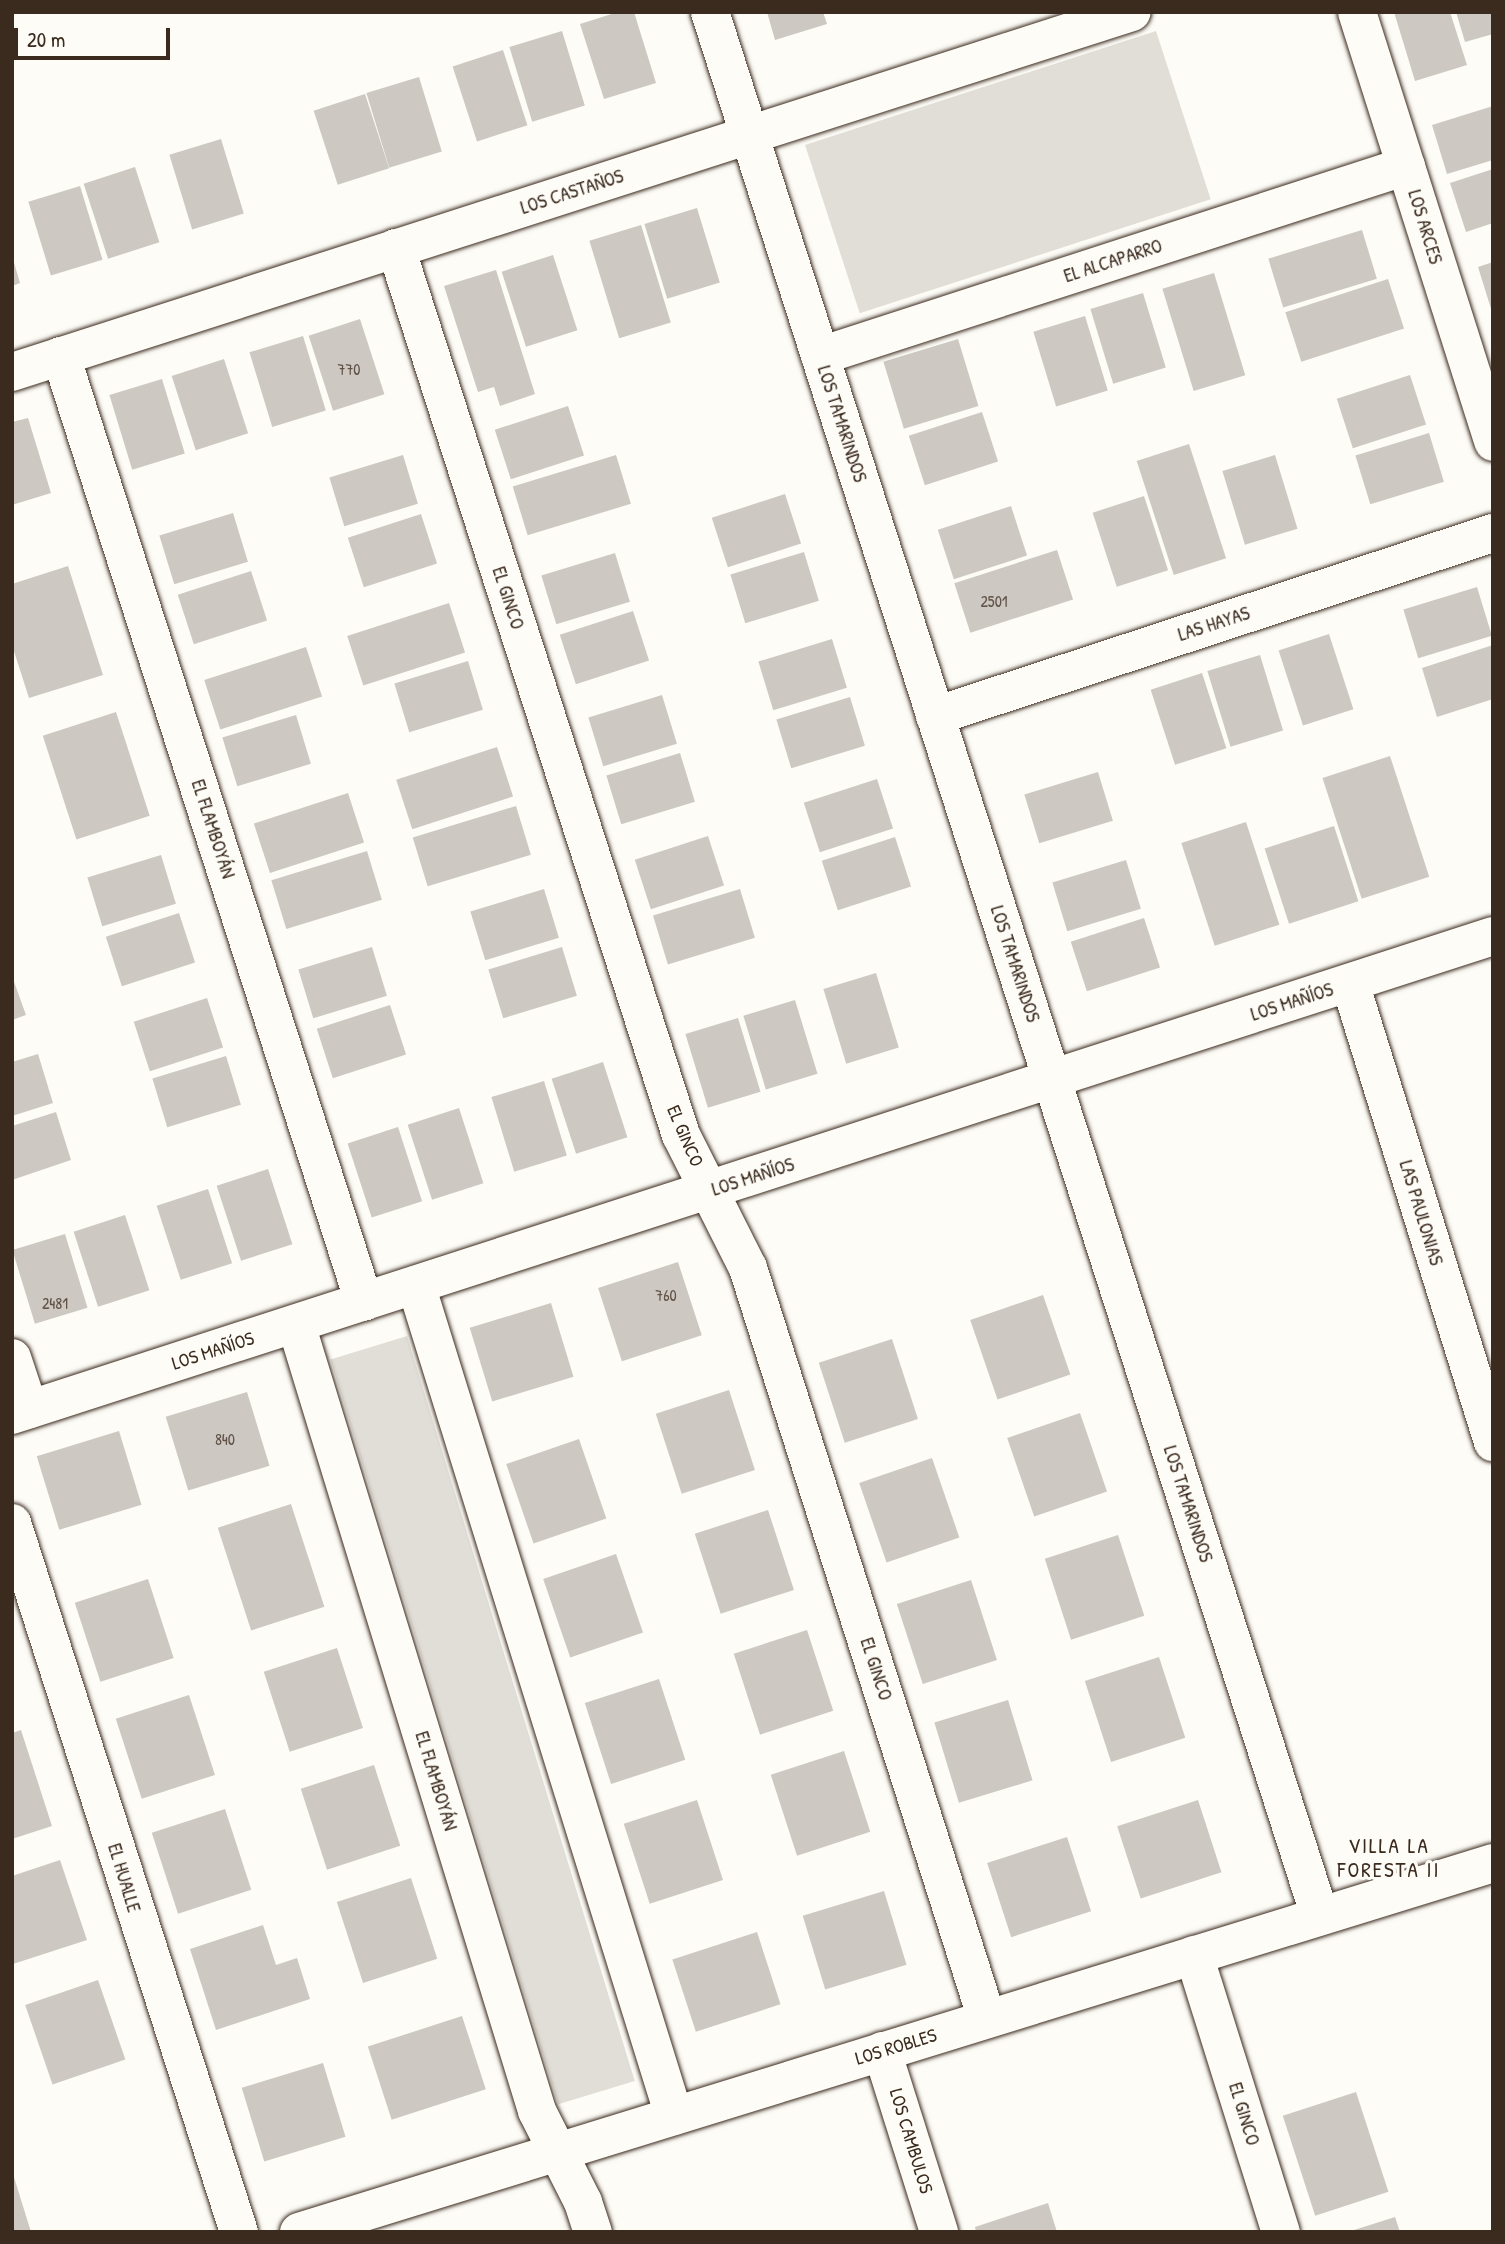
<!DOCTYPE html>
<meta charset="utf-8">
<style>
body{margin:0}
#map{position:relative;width:1505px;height:2244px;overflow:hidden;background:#fdfcf7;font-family:"Patrick Hand",sans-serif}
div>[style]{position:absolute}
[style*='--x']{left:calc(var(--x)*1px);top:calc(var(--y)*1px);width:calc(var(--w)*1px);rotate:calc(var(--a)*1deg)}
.green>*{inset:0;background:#e1ded7;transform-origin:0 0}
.building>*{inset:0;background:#cdc8c2;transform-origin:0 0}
.roads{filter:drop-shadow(0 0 2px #3b2a1e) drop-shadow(0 0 2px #3b2a1e)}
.street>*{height:38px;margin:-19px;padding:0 19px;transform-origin:19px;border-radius:19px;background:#fdfcf7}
.secondary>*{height:38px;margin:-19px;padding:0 19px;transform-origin:19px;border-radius:19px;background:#fdfcf7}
span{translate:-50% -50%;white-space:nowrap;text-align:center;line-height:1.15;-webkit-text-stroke:6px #fdfcf7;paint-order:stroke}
.number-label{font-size:16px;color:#605247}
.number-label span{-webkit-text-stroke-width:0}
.street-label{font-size:19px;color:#3b2a1e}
.neighbourhood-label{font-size:21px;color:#3b2a1e;letter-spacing:2px}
.frame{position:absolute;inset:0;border:14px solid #3b2a1e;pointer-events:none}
.scale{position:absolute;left:14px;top:28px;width:156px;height:32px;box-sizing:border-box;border:4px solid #3b2a1e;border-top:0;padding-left:9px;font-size:21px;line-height:24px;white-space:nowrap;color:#3b2a1e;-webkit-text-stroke:5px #fdfcf7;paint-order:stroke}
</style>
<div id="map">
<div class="green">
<div style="left:1156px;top:31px;width:177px;height:369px;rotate:72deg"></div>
<div style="left:407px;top:1336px;width:779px;height:80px;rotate:73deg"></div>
</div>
<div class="building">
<div style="clip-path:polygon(618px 12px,634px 12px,656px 83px,604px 99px,580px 24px)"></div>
<div style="clip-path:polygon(767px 12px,823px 12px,827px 24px,775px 40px)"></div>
<div style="clip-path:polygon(1394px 12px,1450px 12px,1467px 65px,1415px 81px)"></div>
<div style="clip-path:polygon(1456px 12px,1493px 12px,1493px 34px,1465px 42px)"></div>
<div style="left:562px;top:31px;width:78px;height:55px;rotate:73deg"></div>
<div style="left:503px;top:50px;width:79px;height:53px;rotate:72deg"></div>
<div style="left:419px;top:77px;width:78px;height:55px;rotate:73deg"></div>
<div style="left:365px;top:94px;width:78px;height:54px;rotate:72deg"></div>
<div style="clip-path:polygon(1493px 106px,1493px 160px,1447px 174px,1432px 125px)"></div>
<div style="left:221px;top:139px;width:78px;height:54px;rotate:73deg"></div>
<div style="left:135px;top:167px;width:79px;height:54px;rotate:72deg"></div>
<div style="clip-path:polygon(1493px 169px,1493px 223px,1466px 232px,1450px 183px)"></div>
<div style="left:80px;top:186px;width:77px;height:54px;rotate:73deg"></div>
<div style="left:697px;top:208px;width:78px;height:55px;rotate:73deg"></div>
<div style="left:641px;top:225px;width:102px;height:54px;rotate:73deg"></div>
<div style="left:1362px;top:230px;width:51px;height:98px;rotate:73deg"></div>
<div style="left:553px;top:255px;width:79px;height:54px;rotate:72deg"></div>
<div style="clip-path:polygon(13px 259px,20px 283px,12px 286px,12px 260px)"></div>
<div style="clip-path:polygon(1493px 262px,1493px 312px,1492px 312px,1478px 267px)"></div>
<div style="clip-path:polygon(496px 270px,535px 394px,500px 406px,494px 387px,478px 392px,444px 286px)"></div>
<div style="left:1214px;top:273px;width:107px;height:54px;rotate:73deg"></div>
<div style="left:1388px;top:279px;width:52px;height:108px;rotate:72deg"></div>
<div style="left:1143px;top:293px;width:78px;height:55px;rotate:73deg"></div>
<div style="left:1085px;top:316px;width:78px;height:54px;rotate:73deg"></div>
<div style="left:360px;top:319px;width:79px;height:54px;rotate:72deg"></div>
<div style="left:303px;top:336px;width:78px;height:56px;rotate:73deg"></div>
<div style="left:958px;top:339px;width:70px;height:78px;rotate:73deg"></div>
<div style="left:224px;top:359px;width:78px;height:55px;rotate:72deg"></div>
<div style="left:1410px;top:375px;width:52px;height:77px;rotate:72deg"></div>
<div style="left:162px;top:379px;width:78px;height:55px;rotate:73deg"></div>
<div style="left:568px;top:406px;width:52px;height:77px;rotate:72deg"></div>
<div style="left:982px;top:412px;width:52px;height:77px;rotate:72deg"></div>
<div style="clip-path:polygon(28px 418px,51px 493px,12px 505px,12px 422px)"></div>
<div style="left:1429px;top:433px;width:51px;height:77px;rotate:73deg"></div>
<div style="left:1189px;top:444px;width:120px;height:55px;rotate:72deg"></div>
<div style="left:403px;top:455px;width:51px;height:77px;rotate:73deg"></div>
<div style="left:616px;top:455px;width:51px;height:108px;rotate:73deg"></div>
<div style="left:1275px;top:455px;width:77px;height:55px;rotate:73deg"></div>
<div style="left:785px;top:494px;width:52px;height:77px;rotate:72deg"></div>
<div style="left:1144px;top:496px;width:78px;height:54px;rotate:72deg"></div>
<div style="left:1011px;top:506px;width:52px;height:77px;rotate:72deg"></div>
<div style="left:233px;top:513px;width:51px;height:77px;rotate:73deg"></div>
<div style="left:421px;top:514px;width:52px;height:77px;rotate:72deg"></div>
<div style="left:1057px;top:550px;width:52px;height:108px;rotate:72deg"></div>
<div style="left:804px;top:552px;width:51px;height:77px;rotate:73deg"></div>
<div style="left:615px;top:553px;width:51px;height:77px;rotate:73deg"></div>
<div style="clip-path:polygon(68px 566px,103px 675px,29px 698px,12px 645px,12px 584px)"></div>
<div style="left:251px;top:571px;width:52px;height:77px;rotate:72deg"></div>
<div style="left:1477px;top:587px;width:51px;height:77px;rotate:73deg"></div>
<div style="left:449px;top:603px;width:52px;height:107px;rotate:72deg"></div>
<div style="left:633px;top:611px;width:52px;height:77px;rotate:72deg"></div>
<div style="left:1329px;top:634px;width:79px;height:53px;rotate:72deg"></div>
<div style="left:832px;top:639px;width:51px;height:77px;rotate:73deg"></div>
<div style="clip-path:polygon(1493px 645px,1493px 699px,1437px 717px,1422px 668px)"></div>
<div style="left:306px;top:647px;width:52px;height:107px;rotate:72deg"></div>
<div style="left:1260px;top:655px;width:79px;height:55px;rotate:73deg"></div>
<div style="left:468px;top:661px;width:51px;height:77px;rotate:73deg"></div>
<div style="left:1202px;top:673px;width:79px;height:54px;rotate:72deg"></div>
<div style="left:662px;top:695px;width:51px;height:77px;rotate:73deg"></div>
<div style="left:850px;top:697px;width:51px;height:77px;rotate:73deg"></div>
<div style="left:116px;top:712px;width:109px;height:77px;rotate:72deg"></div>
<div style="left:296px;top:715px;width:51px;height:77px;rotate:73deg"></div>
<div style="left:497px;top:747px;width:52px;height:106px;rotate:72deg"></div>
<div style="left:680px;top:753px;width:51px;height:77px;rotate:73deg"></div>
<div style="left:1390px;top:756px;width:127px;height:71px;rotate:72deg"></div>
<div style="left:1098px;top:772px;width:51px;height:77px;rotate:73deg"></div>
<div style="left:877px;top:779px;width:52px;height:77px;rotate:72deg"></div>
<div style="left:348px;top:793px;width:52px;height:99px;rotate:72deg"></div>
<div style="left:516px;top:806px;width:51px;height:108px;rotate:73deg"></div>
<div style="left:1246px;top:822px;width:108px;height:68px;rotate:72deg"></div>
<div style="left:1334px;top:826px;width:79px;height:73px;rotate:72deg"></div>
<div style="left:708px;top:836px;width:52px;height:77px;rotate:72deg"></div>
<div style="left:895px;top:837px;width:52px;height:77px;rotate:72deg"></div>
<div style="left:367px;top:851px;width:51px;height:100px;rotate:73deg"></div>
<div style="left:161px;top:855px;width:51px;height:77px;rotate:73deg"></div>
<div style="left:1126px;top:860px;width:51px;height:77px;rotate:73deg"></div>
<div style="left:544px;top:889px;width:51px;height:77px;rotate:73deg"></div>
<div style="left:740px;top:889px;width:51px;height:91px;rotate:73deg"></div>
<div style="left:179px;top:913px;width:52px;height:77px;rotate:72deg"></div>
<div style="left:1144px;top:918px;width:52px;height:77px;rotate:72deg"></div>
<div style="left:372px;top:947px;width:51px;height:77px;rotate:73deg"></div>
<div style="left:562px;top:947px;width:51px;height:77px;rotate:73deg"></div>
<div style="left:876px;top:973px;width:78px;height:55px;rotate:73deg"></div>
<div style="clip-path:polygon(12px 976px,26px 1015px,12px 1020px)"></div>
<div style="left:207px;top:998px;width:52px;height:77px;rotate:72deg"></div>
<div style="left:795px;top:1000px;width:77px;height:54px;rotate:73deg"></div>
<div style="left:390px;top:1005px;width:52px;height:77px;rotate:72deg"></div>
<div style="left:738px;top:1018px;width:77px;height:55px;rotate:73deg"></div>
<div style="clip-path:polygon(38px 1054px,53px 1103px,12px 1116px,12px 1062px)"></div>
<div style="left:226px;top:1056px;width:51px;height:77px;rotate:73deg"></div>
<div style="left:603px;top:1062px;width:79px;height:54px;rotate:72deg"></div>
<div style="left:544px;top:1081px;width:78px;height:55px;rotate:73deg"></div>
<div style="left:459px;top:1108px;width:79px;height:54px;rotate:72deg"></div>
<div style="clip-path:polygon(56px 1112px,71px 1160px,12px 1180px,12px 1126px)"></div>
<div style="left:398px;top:1127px;width:78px;height:53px;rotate:72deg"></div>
<div style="left:268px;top:1169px;width:79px;height:54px;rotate:72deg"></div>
<div style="left:208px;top:1189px;width:78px;height:54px;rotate:72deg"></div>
<div style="left:125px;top:1215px;width:79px;height:54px;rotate:72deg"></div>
<div style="left:65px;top:1234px;width:77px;height:55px;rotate:73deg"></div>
<div style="left:678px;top:1262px;width:77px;height:84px;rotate:72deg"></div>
<div style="left:1043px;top:1295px;width:84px;height:77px;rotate:71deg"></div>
<div style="left:551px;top:1303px;width:77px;height:85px;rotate:73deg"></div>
<div style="left:892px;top:1339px;width:84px;height:77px;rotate:72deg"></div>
<div style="left:729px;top:1390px;width:84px;height:77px;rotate:72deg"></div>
<div style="left:247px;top:1392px;width:77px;height:85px;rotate:73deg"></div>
<div style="left:1080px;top:1413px;width:83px;height:77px;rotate:71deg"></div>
<div style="left:119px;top:1431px;width:77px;height:86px;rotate:73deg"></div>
<div style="left:579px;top:1439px;width:84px;height:77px;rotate:71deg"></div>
<div style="left:932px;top:1458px;width:84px;height:77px;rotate:71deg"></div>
<div style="left:291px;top:1504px;width:108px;height:77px;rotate:72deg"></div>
<div style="left:768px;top:1510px;width:84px;height:77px;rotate:72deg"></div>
<div style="left:1118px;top:1535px;width:85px;height:77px;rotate:72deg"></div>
<div style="left:616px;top:1554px;width:83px;height:77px;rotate:71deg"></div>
<div style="left:148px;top:1579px;width:83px;height:77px;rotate:72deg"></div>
<div style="left:971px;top:1580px;width:84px;height:78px;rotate:72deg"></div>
<div style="left:807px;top:1630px;width:85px;height:77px;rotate:72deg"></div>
<div style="left:337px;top:1648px;width:84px;height:77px;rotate:72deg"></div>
<div style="left:1159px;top:1657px;width:85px;height:78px;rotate:72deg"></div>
<div style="left:659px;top:1679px;width:85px;height:78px;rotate:72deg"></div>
<div style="left:189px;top:1695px;width:84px;height:77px;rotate:72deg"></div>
<div style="left:1008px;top:1700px;width:84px;height:77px;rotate:73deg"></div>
<div style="clip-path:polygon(21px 1730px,52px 1826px,12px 1839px,12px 1733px)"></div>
<div style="left:844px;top:1751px;width:85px;height:77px;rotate:72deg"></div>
<div style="left:374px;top:1765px;width:85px;height:77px;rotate:72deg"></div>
<div style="left:697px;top:1800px;width:84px;height:77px;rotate:72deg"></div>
<div style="left:1198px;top:1800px;width:76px;height:85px;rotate:72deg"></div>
<div style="left:225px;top:1809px;width:85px;height:77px;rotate:72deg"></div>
<div style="left:1067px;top:1837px;width:78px;height:84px;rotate:72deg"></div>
<div style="clip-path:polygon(60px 1860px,87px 1940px,13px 1964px,12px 1876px)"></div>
<div style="left:411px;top:1878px;width:85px;height:78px;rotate:72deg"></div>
<div style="left:884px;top:1891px;width:77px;height:85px;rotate:73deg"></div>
<div style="clip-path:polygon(263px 1925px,276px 1965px,297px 1958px,310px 1999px,216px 2030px,190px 1949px)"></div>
<div style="left:757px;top:1932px;width:76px;height:89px;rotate:72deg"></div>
<div style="left:98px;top:1980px;width:84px;height:77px;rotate:71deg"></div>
<div style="left:462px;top:2016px;width:77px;height:99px;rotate:72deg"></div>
<div style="left:323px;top:2063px;width:77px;height:85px;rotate:73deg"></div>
<div style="left:1356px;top:2092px;width:105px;height:77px;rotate:72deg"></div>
<div style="clip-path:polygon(13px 2174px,31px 2232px,12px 2232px)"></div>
<div style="clip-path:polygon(1048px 2203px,1057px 2232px,976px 2232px,975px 2227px)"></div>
<div style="clip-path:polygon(1395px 2217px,1400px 2232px,1351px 2232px,1351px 2231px)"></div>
</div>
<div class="roads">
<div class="street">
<div style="--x:710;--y:12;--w:1999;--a:72.24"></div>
<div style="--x:1357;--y:12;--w:451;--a:72.4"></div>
<div style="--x:396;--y:248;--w:932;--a:72.19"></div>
<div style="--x:681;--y:1135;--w:149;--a:63.3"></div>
<div style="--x:748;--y:1268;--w:788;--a:72.35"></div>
<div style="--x:61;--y:356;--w:993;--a:72.24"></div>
<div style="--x:820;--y:356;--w:616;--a:-17.96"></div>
<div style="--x:935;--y:716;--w:587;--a:-18.16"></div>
<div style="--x:1350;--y:983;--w:481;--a:72.7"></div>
<div style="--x:416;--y:1285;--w:870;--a:72.75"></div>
<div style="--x:296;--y:1324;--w:823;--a:72.97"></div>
<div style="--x:537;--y:2111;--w:102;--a:63.2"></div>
<div style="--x:583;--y:2202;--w:32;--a:72"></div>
<div style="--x:12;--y:1358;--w:54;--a:71.6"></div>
<div style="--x:12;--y:1523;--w:744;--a:72.25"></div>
<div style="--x:1194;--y:1955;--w:290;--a:72.6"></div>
<div style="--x:882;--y:2051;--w:190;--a:72.5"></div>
<div style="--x:299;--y:2232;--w:1250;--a:-17.17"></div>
</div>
<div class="secondary">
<div style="--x:12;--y:372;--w:1176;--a:-17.82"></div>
<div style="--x:12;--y:1415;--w:1557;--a:-17.92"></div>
</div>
</div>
<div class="number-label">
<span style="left:349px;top:369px">770</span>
<span style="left:994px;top:601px">2501</span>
<span style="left:666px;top:1295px">760</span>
<span style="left:55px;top:1303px">2481</span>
<span style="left:225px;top:1439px">840</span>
</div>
<div class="street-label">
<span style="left:572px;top:192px;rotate:-18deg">LOS CASTAÑOS</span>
<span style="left:1425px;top:227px;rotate:73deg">LOS ARCES</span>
<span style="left:1113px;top:261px;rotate:-18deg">EL ALCAPARRO</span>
<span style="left:842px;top:424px;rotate:72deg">LOS TAMARINDOS</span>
<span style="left:508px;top:598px;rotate:72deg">EL GINCO</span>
<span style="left:1214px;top:624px;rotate:-18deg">LAS HAYAS</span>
<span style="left:213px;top:829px;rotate:72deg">EL FLAMBOYÁN</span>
<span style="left:1015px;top:964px;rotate:72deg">LOS TAMARINDOS</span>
<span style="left:1292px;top:1002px;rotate:-18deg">LOS MAÑÍOS</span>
<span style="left:685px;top:1136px;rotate:67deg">EL GINCO</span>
<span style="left:753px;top:1177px;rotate:-18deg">LOS MAÑÍOS</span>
<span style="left:1421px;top:1213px;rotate:73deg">LAS PAULONIAS</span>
<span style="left:213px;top:1351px;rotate:-18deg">LOS MAÑÍOS</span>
<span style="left:1188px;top:1504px;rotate:72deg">LOS TAMARINDOS</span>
<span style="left:876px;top:1669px;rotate:72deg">EL GINCO</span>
<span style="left:436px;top:1781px;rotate:73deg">EL FLAMBOYÁN</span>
<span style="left:124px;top:1878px;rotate:73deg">EL HUALLE</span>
<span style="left:896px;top:2047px;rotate:-17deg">LOS ROBLES</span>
<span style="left:1244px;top:2114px;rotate:73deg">EL GINCO</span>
<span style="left:911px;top:2141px;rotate:73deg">LOS CAMBULOS</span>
</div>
<div class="neighbourhood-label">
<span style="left:1389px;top:1858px">VILLA LA<br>FORESTA II</span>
</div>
<div class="frame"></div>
<div class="scale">20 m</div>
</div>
